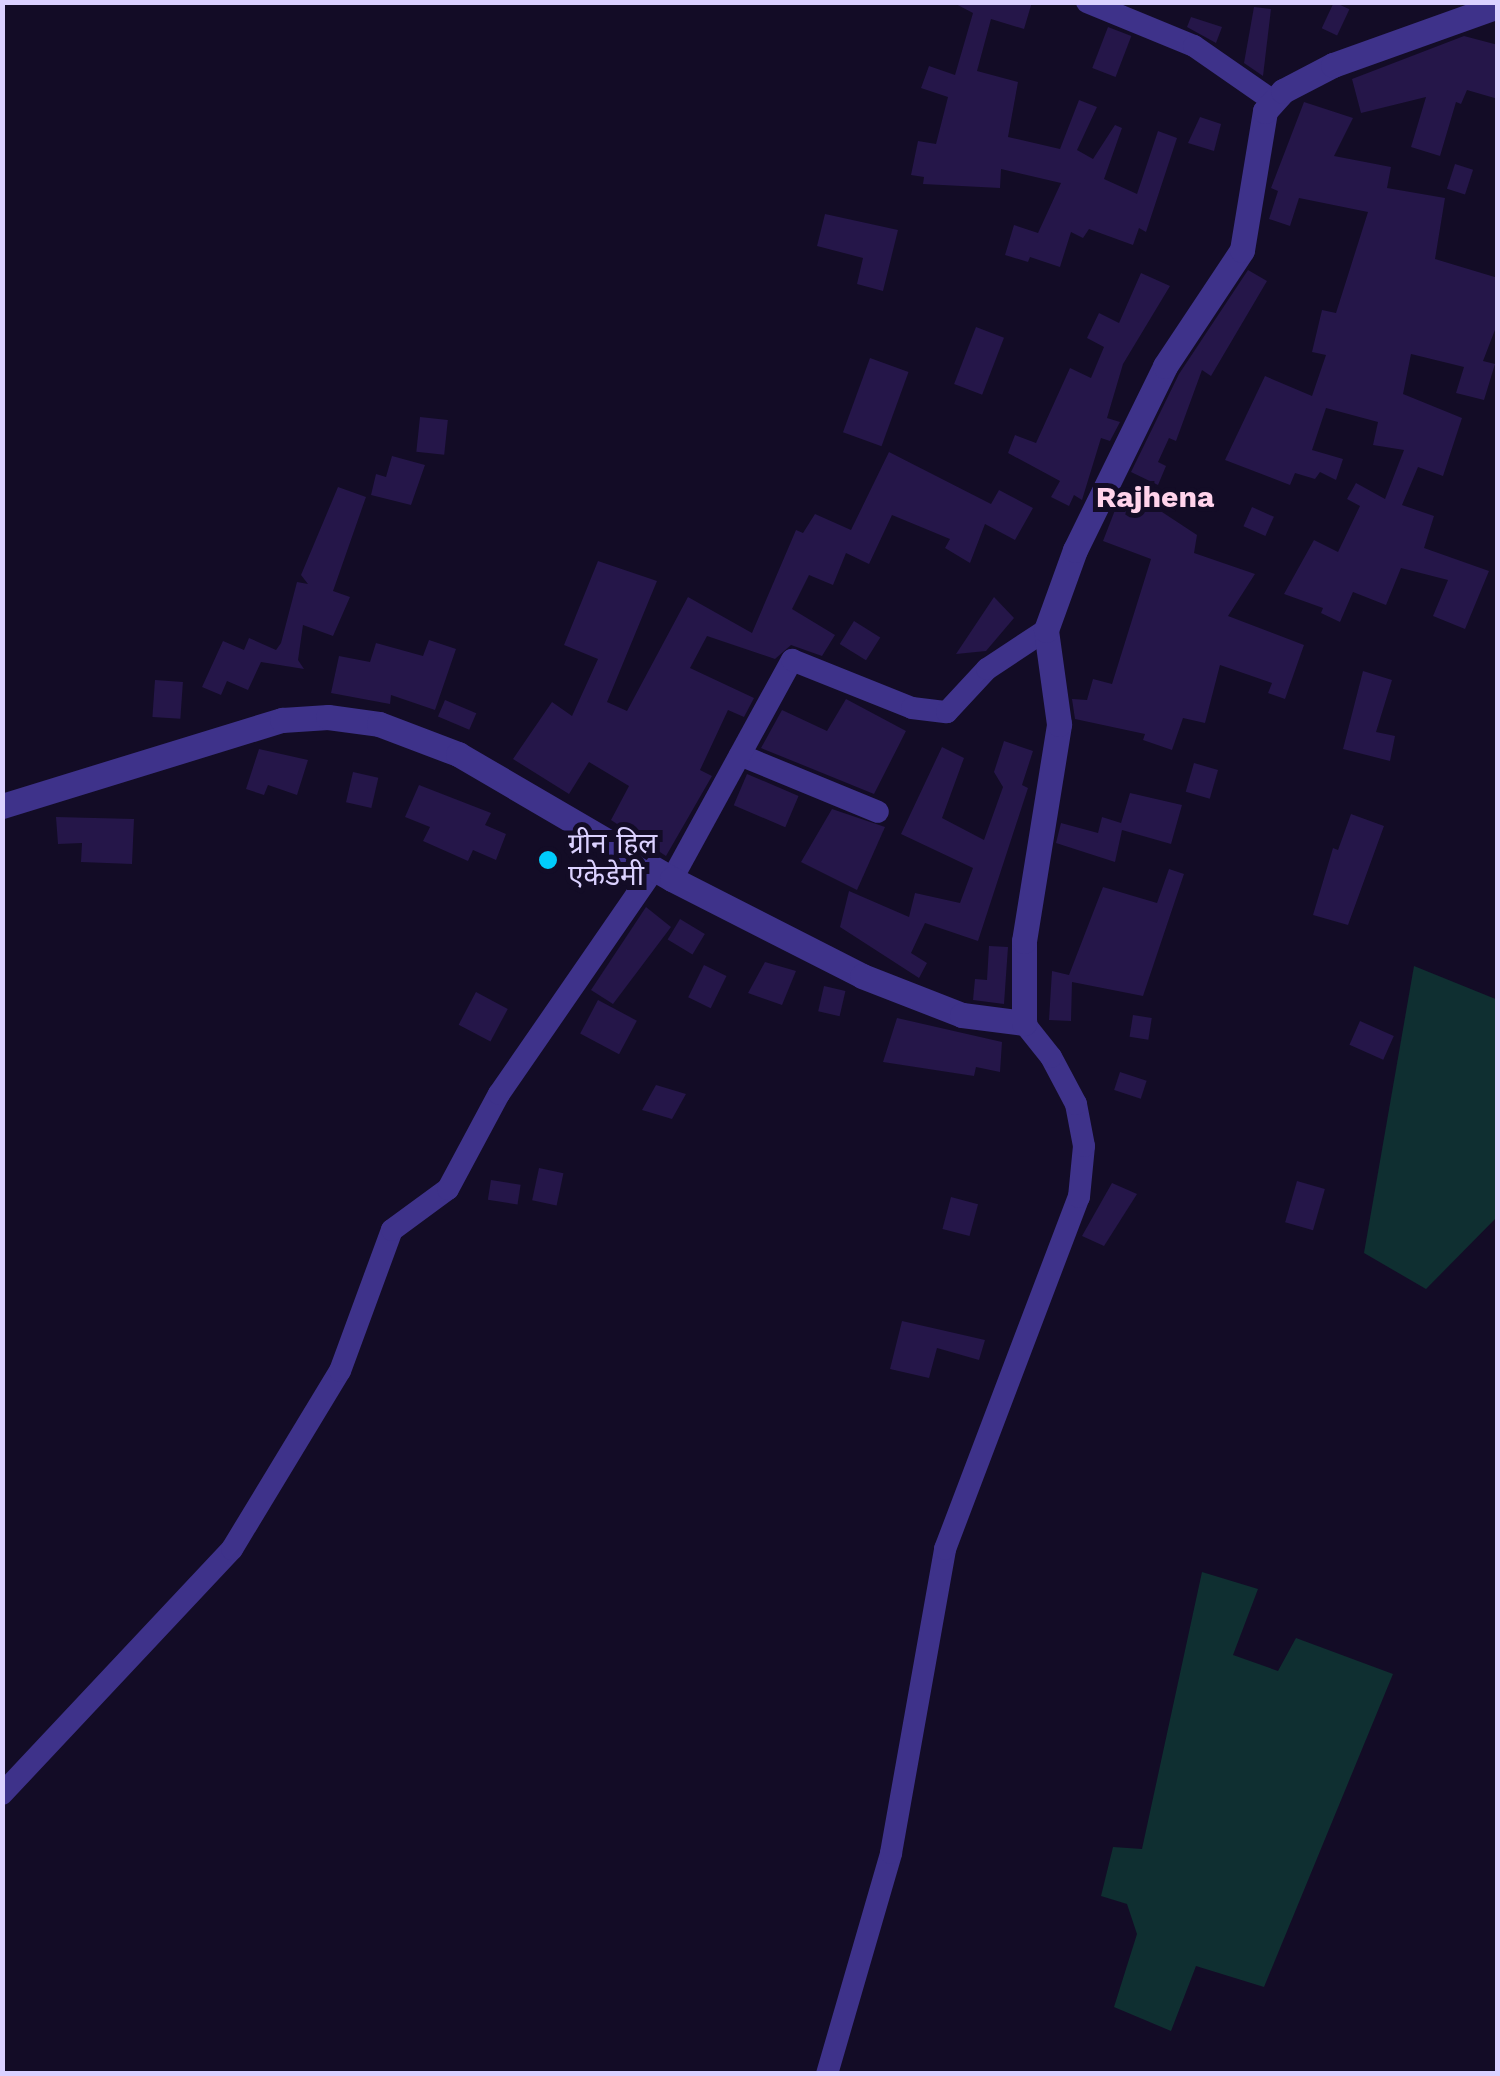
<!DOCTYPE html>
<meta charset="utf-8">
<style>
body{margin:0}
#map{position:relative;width:1500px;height:2076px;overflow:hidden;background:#130c26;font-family:"Work Sans","Noto Sans Devanagari",sans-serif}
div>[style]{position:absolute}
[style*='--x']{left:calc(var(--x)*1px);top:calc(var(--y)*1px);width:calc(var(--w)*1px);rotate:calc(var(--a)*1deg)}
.green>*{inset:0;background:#0f2f31}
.building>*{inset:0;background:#251649;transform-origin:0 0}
.minor>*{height:22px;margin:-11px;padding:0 11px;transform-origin:11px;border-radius:11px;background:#3e328a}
.tertiary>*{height:25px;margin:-12.5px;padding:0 12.5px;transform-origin:12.5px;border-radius:12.5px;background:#3e328a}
.dots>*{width:28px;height:28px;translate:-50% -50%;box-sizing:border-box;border:5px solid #130c26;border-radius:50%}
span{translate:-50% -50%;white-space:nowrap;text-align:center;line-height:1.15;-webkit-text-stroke:10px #130c26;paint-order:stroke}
.poi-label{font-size:28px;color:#dbd1ff}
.left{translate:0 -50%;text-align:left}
.neighbourhood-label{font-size:30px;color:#ffd3eb;font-weight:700}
.frame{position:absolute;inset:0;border:5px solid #dbd1ff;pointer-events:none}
</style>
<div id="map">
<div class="green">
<div style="clip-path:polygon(1414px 966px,1498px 1000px,1497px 1217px,1426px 1289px,1364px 1253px)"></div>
<div style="clip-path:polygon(1202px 1572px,1258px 1589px,1233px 1655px,1278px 1671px,1296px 1638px,1393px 1674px,1264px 1987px,1196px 1966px,1171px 2031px,1114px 2007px,1137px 1934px,1127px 1904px,1101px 1896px,1113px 1847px,1142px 1849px)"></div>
</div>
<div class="building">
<div style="clip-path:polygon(952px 2px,1032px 2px,1024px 29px,991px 19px,977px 71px,1018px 82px,1008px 137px,1060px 149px,1079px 100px,1097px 107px,1077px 150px,1093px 159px,1115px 125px,1122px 128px,1104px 179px,1137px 194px,1158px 131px,1177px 138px,1146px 232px,1139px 228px,1133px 245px,1089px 229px,1083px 238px,1071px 232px,1060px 267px,1030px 257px,1028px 262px,1005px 255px,1014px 225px,1038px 233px,1061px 183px,1001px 169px,1000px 188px,923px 184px,924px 177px,911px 175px,918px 141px,936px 144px,948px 97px,921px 88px,929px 66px,955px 75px,973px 13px)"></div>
<div style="left:1334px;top:2px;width:17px;height:29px;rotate:25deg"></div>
<div style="clip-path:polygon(1254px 7px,1271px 9px,1263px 76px,1244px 63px)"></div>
<div style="clip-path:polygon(1191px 17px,1222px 27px,1216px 43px,1187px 27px)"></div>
<div style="left:1108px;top:27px;width:25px;height:44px;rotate:21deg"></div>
<div style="clip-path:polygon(1464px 36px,1498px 45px,1498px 99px,1467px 90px,1461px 104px,1456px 102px,1440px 156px,1411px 147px,1426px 97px,1361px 113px,1352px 79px)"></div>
<div style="clip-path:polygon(1304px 102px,1353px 118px,1334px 156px,1391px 167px,1387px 188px,1445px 198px,1435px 259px,1498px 278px,1498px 322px,1483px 361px,1495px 364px,1484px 400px,1456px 393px,1464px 367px,1411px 354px,1403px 394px,1462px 418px,1443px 476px,1418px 467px,1402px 505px,1434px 516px,1424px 548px,1489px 571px,1465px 629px,1433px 616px,1448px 580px,1401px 568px,1386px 605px,1353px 592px,1340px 622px,1321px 613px,1323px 608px,1284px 594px,1314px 540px,1338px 552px,1360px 506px,1347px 499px,1356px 483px,1385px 499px,1404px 450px,1373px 445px,1378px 422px,1326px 408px,1312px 450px,1343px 459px,1336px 480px,1320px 472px,1315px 479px,1295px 473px,1290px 485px,1225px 460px,1265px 376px,1312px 396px,1326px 355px,1312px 352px,1322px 310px,1336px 313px,1368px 212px,1299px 198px,1290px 226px,1269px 219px,1278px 191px,1271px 188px)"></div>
<div style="clip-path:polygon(1200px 117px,1221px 124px,1214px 151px,1188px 143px)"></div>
<div style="left:1455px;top:164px;width:19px;height:26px;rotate:18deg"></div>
<div style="clip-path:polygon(825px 214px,898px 230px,883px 291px,857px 284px,863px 258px,817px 246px)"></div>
<div style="clip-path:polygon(1248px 270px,1267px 281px,1211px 376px,1202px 370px,1176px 441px,1169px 438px,1158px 462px,1166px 466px,1158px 485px,1131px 472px,1179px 374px)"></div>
<div style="clip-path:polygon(1141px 273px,1170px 286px,1123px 364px,1107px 418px,1120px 422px,1110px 441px,1101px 438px,1082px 500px,1074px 495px,1069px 506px,1051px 497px,1060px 481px,1008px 453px,1015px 435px,1036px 443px,1070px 368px,1091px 378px,1104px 347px,1087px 338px,1099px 313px,1119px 323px)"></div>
<div style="left:976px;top:327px;width:30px;height:61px;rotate:21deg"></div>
<div style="left:870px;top:358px;width:41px;height:79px;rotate:20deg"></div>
<div style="left:420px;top:417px;width:28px;height:35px;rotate:6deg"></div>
<div style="clip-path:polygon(889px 452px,991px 504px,999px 490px,1033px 508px,1015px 540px,985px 524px,970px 563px,945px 548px,950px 539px,892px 515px,869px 564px,846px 553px,833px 585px,809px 575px,792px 609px,835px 635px,822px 656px,791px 645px,775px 659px,707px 636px,690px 668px,754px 698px,744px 717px,728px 710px,700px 770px,712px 776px,666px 856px,611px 820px,629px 786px,589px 762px,569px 794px,513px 759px,552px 702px,572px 716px,598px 659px,564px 645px,598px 561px,657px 581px,607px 702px,627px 711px,688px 597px,752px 633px,796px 530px,803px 533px,815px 514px,851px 530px)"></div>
<div style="clip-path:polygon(392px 456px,425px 465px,411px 505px,371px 495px,376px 474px,386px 477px)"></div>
<div style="clip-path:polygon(338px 487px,366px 497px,333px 591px,350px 597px,333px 636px,303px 625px,298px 660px,304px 669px,261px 662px,248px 690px,227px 681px,221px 695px,202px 687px,223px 641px,244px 650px,249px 638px,276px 650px,281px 643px,297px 582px,308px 584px,301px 575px)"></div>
<div style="clip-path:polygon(1124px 487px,1197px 535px,1194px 553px,1255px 574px,1228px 616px,1304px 645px,1285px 699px,1268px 693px,1272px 683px,1220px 665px,1205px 723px,1183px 718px,1172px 750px,1143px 740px,1145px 734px,1075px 719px,1072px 699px,1087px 700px,1093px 679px,1112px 684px,1151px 559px,1103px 541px)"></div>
<div style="left:1252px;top:507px;width:24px;height:21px;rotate:24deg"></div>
<div style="clip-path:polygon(994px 597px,1014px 618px,986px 651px,956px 654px)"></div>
<div style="left:854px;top:621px;width:31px;height:27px;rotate:32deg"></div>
<div style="clip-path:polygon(429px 640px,456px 649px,435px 710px,391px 695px,390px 704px,331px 693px,339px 656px,370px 662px,376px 643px,423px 656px)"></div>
<div style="clip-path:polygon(1363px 671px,1392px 680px,1376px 732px,1395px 736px,1390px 761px,1343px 749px)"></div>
<div style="left:155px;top:680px;width:28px;height:37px;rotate:4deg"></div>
<div style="clip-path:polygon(846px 699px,906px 731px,874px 794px,761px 748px,782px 710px,827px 731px)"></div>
<div style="left:445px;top:700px;width:34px;height:18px;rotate:23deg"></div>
<div style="clip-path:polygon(1004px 741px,1033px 751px,1022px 785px,1028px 788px,978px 941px,925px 923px,911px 953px,927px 963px,919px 978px,840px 927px,849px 891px,909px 917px,915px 893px,960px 903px,973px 868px,901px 834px,942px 747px,964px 758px,942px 818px,984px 840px,1003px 787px,994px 772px)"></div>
<div style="clip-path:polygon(259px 749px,308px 760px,297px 795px,268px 785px,264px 795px,246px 789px)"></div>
<div style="left:1194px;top:763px;width:25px;height:30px;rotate:16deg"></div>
<div style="left:353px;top:772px;width:26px;height:31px;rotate:13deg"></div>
<div style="left:747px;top:774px;width:56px;height:34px;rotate:23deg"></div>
<div style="clip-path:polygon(419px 785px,491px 813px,485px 825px,506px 834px,496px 860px,473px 850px,468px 861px,423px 841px,430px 827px,405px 817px)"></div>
<div style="clip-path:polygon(1130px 793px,1182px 805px,1171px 844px,1122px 830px,1115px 862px,1056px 843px,1061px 823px,1098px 833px,1102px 817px,1121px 823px)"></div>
<div style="clip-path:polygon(832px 809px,885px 827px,857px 890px,801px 862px)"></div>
<div style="clip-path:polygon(1351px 814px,1384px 826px,1348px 925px,1313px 915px,1333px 848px,1338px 850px)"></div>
<div style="clip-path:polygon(56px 817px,134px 819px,132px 864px,81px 862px,82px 843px,58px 844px)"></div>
<div style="clip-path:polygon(1169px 869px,1184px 874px,1143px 996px,1072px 982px,1071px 1021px,1049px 1020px,1052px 971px,1069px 975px,1103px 887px,1157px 903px)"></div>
<div style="clip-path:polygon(646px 907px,671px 927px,613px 1004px,591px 990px)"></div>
<div style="left:680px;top:919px;width:29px;height:24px;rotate:31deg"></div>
<div style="clip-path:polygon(989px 946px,1008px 947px,1004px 1004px,973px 1000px,975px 979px,987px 980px)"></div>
<div style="clip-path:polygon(765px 962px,796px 971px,782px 1005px,748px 993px)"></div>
<div style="left:704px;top:965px;width:25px;height:36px;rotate:26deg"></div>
<div style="left:824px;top:986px;width:22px;height:26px;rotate:13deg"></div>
<div style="left:476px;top:992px;width:36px;height:37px;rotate:28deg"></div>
<div style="left:598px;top:1000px;width:44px;height:38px;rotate:28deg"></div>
<div style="left:1133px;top:1015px;width:19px;height:22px;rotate:9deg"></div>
<div style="clip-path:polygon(897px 1018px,1002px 1042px,1000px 1072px,976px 1067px,974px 1076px,883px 1062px)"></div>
<div style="left:1360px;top:1021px;width:37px;height:26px;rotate:24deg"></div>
<div style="left:1120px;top:1072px;width:28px;height:19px;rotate:18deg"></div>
<div style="clip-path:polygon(656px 1085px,686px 1094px,672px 1119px,642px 1110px)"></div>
<div style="left:539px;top:1168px;width:25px;height:33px;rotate:12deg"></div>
<div style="left:491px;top:1180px;width:30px;height:20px;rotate:9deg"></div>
<div style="left:1297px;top:1181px;width:29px;height:43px;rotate:16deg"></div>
<div style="clip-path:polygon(1112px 1183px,1137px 1194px,1104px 1246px,1082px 1236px)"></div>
<div style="left:951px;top:1197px;width:28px;height:33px;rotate:15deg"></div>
<div style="clip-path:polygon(902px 1321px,985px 1340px,979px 1360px,937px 1348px,929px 1378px,890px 1369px)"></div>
</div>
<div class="minor">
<div style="--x:1087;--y:2;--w:116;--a:22.4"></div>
<div style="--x:1194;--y:46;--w:96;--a:34.8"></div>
<div style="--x:740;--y:755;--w:149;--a:22.4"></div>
<div style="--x:672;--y:879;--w:250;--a:-61.3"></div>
<div style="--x:792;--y:660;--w:129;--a:21.8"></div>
<div style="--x:912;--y:708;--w:35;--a:7"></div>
<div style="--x:947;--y:712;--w:59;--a:-47.1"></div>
<div style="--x:987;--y:669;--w:71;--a:-33.5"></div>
<div style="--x:2;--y:1794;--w:336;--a:-46.8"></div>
<div style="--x:232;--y:1549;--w:208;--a:-58.8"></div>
<div style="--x:340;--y:1371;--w:150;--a:-69.8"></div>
<div style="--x:392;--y:1230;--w:69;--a:-36.2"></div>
<div style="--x:448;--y:1189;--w:108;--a:-61.8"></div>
<div style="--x:499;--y:1094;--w:273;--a:-55.4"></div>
<div style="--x:827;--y:2074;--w:230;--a:-73.8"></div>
<div style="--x:891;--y:1853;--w:309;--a:-79.9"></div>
<div style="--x:945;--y:1549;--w:377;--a:-69.2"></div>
<div style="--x:1079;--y:1197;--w:51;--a:-84.4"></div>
<div style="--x:1084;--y:1146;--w:43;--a:-100.8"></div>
<div style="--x:1076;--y:1104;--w:53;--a:-118"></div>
<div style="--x:1051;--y:1057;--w:43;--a:-128.5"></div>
</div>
<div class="tertiary">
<div style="--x:2;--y:806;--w:293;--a:-17.1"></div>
<div style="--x:282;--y:720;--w:46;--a:-3.7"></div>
<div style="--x:328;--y:717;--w:51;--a:7.8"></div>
<div style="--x:379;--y:724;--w:85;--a:20.8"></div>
<div style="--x:458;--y:754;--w:248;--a:30.3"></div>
<div style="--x:672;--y:879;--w:213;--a:27"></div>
<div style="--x:862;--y:976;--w:107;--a:21.3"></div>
<div style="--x:962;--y:1015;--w:63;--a:7.4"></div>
<div style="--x:1024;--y:1023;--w:82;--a:-90"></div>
<div style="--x:1024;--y:941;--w:220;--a:-80.8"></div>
<div style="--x:1059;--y:724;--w:95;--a:-97.9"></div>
<div style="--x:1046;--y:630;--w:85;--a:-70.1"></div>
<div style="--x:1075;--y:550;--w:205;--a:-63.9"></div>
<div style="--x:1165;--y:366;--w:139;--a:-56.4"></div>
<div style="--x:1242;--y:250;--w:141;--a:-80.6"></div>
<div style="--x:1265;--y:111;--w:27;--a:-48"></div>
<div style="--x:1283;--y:91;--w:56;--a:-27.5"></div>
<div style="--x:1333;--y:65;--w:175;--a:-19.7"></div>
</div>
<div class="dots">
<div style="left:548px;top:860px;background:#00ccfc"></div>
</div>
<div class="poi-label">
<span class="left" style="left:568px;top:860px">ग्रीन हिल<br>एकेडेमी</span>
</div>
<div class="neighbourhood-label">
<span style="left:1155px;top:497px">Rajhena</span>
</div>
<div class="frame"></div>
</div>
